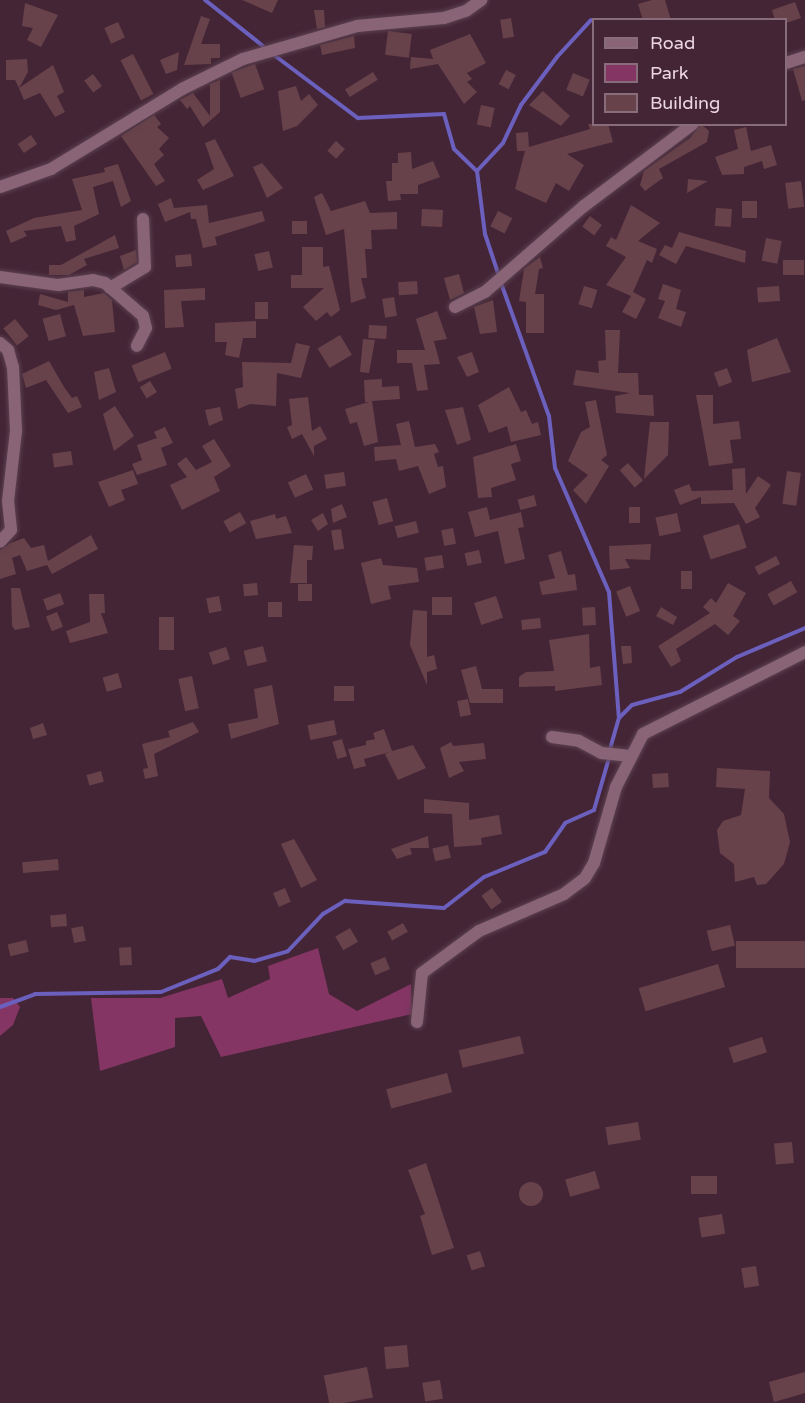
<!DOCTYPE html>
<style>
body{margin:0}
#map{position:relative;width:805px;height:1403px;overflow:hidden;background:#442536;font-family:"Varela Round",sans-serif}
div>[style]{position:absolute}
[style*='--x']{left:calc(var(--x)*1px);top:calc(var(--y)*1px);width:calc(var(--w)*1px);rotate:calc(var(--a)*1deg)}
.green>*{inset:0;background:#843564}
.stream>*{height:4px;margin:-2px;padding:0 2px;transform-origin:2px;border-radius:2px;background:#6c60be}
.building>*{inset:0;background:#68424a;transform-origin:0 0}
.round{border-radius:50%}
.roads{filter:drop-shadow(0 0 2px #5c4250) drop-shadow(0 0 2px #5c4250)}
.minor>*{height:12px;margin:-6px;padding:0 6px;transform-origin:6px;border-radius:6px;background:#896477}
span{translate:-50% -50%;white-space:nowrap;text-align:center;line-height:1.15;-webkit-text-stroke:6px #442536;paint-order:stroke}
.legend{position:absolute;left:592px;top:18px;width:195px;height:108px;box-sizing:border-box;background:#442536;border:2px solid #876c7a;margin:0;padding:8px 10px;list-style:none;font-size:18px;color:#ecd7e1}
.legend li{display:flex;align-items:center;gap:12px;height:30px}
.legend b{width:30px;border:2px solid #876c7a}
</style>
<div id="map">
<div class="green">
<div style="clip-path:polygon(318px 948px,329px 994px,357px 1011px,411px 984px,412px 1014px,221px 1057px,201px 1016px,175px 1018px,175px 1047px,100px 1071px,91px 998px,160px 998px,222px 979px,228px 998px,270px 979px,268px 966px)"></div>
<div style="clip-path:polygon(0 998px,13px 998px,20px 1007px,13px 1025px,0 1036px)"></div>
</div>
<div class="stream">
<div style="--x:205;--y:0;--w:74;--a:38.4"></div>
<div style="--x:274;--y:55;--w:105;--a:36.9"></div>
<div style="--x:358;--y:118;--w:86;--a:-2.7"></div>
<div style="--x:444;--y:114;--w:36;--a:74"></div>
<div style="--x:454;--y:149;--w:32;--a:44"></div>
<div style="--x:477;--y:171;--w:64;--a:82.8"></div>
<div style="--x:485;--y:234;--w:41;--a:71.6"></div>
<div style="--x:477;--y:171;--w:38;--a:-47"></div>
<div style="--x:503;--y:143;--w:42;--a:-64.7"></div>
<div style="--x:521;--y:105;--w:60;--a:-53.1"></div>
<div style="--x:557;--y:57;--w:50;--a:-47.4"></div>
<div style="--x:501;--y:283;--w:141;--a:70.2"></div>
<div style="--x:549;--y:416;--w:52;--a:83.4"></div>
<div style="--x:555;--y:468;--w:135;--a:66.5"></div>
<div style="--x:609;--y:592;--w:126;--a:85.5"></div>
<div style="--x:610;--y:749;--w:32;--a:-74"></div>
<div style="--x:619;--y:718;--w:18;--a:-45"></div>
<div style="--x:632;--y:705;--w:50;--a:-15.2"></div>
<div style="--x:680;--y:692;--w:67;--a:-31.6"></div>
<div style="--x:737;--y:657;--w:74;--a:-23.1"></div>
<div style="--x:0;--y:1007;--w:37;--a:-20"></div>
<div style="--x:35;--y:994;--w:126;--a:-0.9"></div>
<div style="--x:161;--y:992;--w:61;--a:-22"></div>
<div style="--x:218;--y:969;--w:17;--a:-45"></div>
<div style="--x:230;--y:957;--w:24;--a:9"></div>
<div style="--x:254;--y:961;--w:35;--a:-16"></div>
<div style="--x:288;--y:951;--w:51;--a:-46.6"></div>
<div style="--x:323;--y:914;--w:26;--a:-31"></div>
<div style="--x:345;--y:901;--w:99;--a:4"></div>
<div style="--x:444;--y:908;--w:51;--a:-37.8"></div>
<div style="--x:484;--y:877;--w:66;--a:-22.3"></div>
<div style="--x:545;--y:852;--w:35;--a:-55"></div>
<div style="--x:565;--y:823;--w:32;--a:-24"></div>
<div style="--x:594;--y:810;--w:54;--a:-73.9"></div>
</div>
<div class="building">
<div style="clip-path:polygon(242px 0,278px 0,272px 13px)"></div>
<div style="clip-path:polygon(652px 0,665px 0,671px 20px,643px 20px,638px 4px)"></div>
<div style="clip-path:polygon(795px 2px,801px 18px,786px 23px,775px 20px,772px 10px)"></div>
<div style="clip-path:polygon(25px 3px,58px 15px,41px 47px,27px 40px,33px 28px,22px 26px)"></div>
<div style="clip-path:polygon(314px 10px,324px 10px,325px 27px,317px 29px)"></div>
<div style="clip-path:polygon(201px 16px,210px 19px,201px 44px,220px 44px,220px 58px,211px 58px,211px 64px,184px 65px)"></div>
<div style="left:511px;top:18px;width:19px;height:11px;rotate:81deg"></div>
<div style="left:118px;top:22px;width:17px;height:15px;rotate:66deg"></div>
<div style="left:388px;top:31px;width:24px;height:24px;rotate:7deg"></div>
<div style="clip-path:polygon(470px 34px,486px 63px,467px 73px,472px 79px,467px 82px,477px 92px,464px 104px,438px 64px,410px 69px,411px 57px,433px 59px,430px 50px)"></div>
<div style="clip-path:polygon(354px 36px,355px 48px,322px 55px,320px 45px)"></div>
<div style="clip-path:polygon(179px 52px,177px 70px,166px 74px,160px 60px)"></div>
<div style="left:133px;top:54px;width:45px;height:14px;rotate:63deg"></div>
<div style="clip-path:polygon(27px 59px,28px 72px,19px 88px,15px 80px,6px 80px,6px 60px)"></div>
<div style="left:255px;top:64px;width:27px;height:25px;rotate:70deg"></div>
<div style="clip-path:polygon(53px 65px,64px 92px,57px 96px,65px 112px,55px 117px,40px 93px,24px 100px,19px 88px)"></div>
<div style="clip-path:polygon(805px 66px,805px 100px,802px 101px,793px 69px)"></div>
<div style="left:506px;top:70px;width:11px;height:16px;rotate:27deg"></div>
<div style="left:373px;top:72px;width:9px;height:33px;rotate:58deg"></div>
<div style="left:573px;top:73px;width:18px;height:18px;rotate:22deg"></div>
<div style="left:93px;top:74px;width:15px;height:11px;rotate:53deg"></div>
<div style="clip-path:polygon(220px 80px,220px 112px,203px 127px,190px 106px,187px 109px,180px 100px,193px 93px,210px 116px,210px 84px)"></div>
<div style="clip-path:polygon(296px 86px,301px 101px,309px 94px,318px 105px,297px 126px,283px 131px,278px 91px)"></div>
<div style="clip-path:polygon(543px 91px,570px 116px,561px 126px,529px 105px)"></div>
<div style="left:481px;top:105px;width:14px;height:20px;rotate:12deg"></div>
<div style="clip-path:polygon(154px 115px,161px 124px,157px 127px,169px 138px,159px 149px,164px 155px,154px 164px,165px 181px,156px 186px,121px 136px)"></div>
<div style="clip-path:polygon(588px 124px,608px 124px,613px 142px,567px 154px,584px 165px,569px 191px,556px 183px,546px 203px,515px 189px,525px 151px,517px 151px,516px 133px,528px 132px,529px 147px,590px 129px)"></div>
<div style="clip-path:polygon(701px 124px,709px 131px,707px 142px,659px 169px,663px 178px,645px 191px,640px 185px,644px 171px,690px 138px)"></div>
<div style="clip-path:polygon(746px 127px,751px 151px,771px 145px,777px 165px,764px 169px,762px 161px,744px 167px,744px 174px,722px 175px,715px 157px,738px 149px,734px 130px)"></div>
<div style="left:31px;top:135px;width:11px;height:16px;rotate:56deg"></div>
<div style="clip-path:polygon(215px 139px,234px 176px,203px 190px,197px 180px,214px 169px,205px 143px)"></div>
<div style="left:336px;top:141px;width:12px;height:13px;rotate:42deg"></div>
<div style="clip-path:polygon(411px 152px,412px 169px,433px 161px,440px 177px,418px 185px,418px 194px,400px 194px,401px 200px,388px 201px,386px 181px,392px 181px,392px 163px,398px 163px,398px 153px)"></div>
<div style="clip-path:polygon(262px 163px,283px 188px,267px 198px,253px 167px)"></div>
<div style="clip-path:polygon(118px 164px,131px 201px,121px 207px,113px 181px,93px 187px,99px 214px,74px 226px,76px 240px,66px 242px,61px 226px,24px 231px,27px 236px,11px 243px,6px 231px,34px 218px,82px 210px,72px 179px,105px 172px,104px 168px)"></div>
<div style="clip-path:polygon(688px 179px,708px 181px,687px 193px)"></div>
<div style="left:801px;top:181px;width:26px;height:16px;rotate:83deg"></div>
<div style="clip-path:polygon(322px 193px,331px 211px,365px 201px,370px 213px,397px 212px,397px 229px,371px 230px,372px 249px,365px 249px,367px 278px,361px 278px,366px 298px,351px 303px,344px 229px,326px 235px,314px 197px)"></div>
<div style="clip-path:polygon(171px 198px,174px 208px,207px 205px,209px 223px,262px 211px,265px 221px,215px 237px,217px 245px,203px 248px,196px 219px,191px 219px,190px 212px,165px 222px,158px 204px)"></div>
<div style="left:742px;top:201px;width:15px;height:17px"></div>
<div style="clip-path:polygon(631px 205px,660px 223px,638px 241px,657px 249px,652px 263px,647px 260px,633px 292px,646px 299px,636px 319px,622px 312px,631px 296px,606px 285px,626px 257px,606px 246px,611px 237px,616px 240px)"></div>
<div style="left:716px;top:208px;width:16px;height:18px;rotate:4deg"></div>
<div style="left:422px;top:209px;width:21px;height:17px;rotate:3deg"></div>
<div style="left:498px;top:211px;width:16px;height:17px;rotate:27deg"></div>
<div style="left:590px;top:216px;width:15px;height:13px;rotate:37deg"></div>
<div style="left:292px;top:221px;width:15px;height:13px"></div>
<div style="clip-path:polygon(679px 232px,746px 251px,745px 263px,686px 246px,676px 264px,659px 255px,665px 245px,672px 248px)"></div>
<div style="clip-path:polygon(115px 235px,119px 248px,84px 259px,87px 265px,69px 275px,49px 275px,49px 265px,61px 265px)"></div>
<div style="left:766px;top:238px;width:16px;height:23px;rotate:11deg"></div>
<div style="clip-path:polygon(302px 247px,323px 247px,323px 267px,329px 266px,340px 310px,331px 317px,327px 312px,316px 321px,303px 307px,324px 288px,291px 288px,291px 275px,302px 275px)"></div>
<div style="clip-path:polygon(136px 250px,137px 262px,124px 270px,120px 256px)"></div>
<div style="left:269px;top:251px;width:17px;height:15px;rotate:77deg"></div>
<div style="left:191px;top:254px;width:12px;height:16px;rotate:85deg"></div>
<div style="clip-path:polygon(540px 257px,543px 268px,539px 269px,535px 294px,544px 294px,544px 333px,526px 333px,526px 302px,519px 301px,524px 269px)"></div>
<div style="left:783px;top:260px;width:21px;height:15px"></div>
<div style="clip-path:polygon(459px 274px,464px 293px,450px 300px,444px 278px)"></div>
<div style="left:417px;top:281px;width:13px;height:19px;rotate:86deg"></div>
<div style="clip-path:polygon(663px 284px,681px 290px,676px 309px,686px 312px,681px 327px,658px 318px,665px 301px,658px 299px)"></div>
<div style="left:584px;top:286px;width:14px;height:19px;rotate:17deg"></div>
<div style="left:779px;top:286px;width:15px;height:22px;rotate:86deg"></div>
<div style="clip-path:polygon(205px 288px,205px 300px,181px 301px,184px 327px,165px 328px,164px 290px)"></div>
<div style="clip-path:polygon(84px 290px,84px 297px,104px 293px,112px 300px,115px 332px,83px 336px,74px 305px,56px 310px,38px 305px,40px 294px,68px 302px,68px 292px)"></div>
<div style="left:394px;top:297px;width:19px;height:12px;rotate:81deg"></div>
<div style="clip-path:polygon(493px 300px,497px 332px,480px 334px,474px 307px)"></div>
<div style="left:255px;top:302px;width:13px;height:17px"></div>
<div style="clip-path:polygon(437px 311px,447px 339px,434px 341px,440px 364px,424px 365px,428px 390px,417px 391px,412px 363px,397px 363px,397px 350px,425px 350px,416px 319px)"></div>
<div style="left:60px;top:314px;width:23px;height:18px;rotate:75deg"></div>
<div style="left:15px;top:319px;width:22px;height:15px;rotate:51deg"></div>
<div style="clip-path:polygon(256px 321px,256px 338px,243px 338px,239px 358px,225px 355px,227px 342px,215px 342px,215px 323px)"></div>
<div style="left:369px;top:325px;width:18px;height:13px;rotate:3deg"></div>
<div style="clip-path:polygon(605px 330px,620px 330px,618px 373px,638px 373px,639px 395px,653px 395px,654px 416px,616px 413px,615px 396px,630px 393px,573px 385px,576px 370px,599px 373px,598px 361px,606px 360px)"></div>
<div style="left:340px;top:335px;width:23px;height:26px;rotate:59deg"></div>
<div style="clip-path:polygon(777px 338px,791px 372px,752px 382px,747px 350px)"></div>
<div style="clip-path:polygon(363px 339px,375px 340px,369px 373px,360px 372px)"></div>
<div style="clip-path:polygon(296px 343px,310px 346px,301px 378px,277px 373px,276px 406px,250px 404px,238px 409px,235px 389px,243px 387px,242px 362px,291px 363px)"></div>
<div style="left:165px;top:352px;width:18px;height:36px;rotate:68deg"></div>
<div style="clip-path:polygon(472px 352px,479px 372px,467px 377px,457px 357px)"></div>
<div style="clip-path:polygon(49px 361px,64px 387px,72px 398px,77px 396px,82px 407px,68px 413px,46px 380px,26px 388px,22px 374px)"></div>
<div style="clip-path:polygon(109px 368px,116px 392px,99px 400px,94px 372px)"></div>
<div style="left:727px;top:368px;width:15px;height:14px;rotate:70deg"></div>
<div style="clip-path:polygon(382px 379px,382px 387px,399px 386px,400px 399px,372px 401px,378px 442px,364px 446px,357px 422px,350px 424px,345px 409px,369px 402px,365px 402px,364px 380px)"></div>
<div style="left:150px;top:381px;width:13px;height:12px;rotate:58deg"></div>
<div style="clip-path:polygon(509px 387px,521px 412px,526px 410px,532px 424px,538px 422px,541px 435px,511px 442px,507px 426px,489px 433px,478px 405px)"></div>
<div style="clip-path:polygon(696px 395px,713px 395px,713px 424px,739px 421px,741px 439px,730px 440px,733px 463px,709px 466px)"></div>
<div style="clip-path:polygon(308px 397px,312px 431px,320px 426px,327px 439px,314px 446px,314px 456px,302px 434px,292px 439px,287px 427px,292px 425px,289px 399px)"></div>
<div style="clip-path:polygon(596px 400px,607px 455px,601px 460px,609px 466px,586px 504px,573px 490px,588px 475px,568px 461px,581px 432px,590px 427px,585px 402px)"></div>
<div style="clip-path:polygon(115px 406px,134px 436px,114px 451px,103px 414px)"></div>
<div style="clip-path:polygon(220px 407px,223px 420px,209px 426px,205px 410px)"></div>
<div style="clip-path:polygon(463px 407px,471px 440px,457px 445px,445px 410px)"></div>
<div style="clip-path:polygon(409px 421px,415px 447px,435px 444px,439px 452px,434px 454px,438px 467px,443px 466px,446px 487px,429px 494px,418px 466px,399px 471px,396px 459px,375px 461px,374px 447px,401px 445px,396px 424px)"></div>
<div style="clip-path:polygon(650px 422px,669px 422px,668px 455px,644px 479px)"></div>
<div style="clip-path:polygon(165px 427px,173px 443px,161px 448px,167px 465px,137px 475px,132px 464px,142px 460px,137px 445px,157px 438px,154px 432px)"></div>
<div style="clip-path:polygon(214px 439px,231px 466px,214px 477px,220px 491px,182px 510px,170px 485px,187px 477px,177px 464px,186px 457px,196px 470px,212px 462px,202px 446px)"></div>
<div style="clip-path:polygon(516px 444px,521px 461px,511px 464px,516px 480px,491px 488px,492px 497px,478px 498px,473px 457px)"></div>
<div style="left:71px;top:451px;width:14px;height:19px;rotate:82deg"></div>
<div style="left:628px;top:463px;width:23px;height:11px;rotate:49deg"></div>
<div style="clip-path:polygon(745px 468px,746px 494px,758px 476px,771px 485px,755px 508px,760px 517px,746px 524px,734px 503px,701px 504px,701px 497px,680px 505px,674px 490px,689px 484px,692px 491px,733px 490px,732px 469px)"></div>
<div style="clip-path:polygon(133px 470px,138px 484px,121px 490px,125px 500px,109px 507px,98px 482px)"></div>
<div style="left:787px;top:471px;width:14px;height:33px;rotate:8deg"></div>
<div style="left:344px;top:472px;width:14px;height:20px;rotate:82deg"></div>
<div style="left:306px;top:474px;width:17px;height:20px;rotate:65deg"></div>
<div style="left:534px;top:495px;width:11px;height:17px;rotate:75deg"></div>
<div style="left:387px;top:498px;width:24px;height:15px;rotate:75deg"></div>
<div style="clip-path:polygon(342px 504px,347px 517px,333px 523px,331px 509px)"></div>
<div style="clip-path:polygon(487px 507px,490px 520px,521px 512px,524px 527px,518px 528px,525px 559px,505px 564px,498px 531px,475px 537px,468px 512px)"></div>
<div style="left:629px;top:507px;width:11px;height:16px"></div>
<div style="left:240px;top:512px;width:13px;height:19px;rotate:61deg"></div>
<div style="clip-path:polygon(323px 513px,328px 524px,318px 531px,311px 520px)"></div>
<div style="left:677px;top:513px;width:19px;height:22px;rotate:78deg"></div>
<div style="clip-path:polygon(275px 514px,276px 519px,286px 516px,292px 533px,256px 539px,250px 521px)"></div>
<div style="left:416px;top:521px;width:12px;height:22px;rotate:76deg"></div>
<div style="left:739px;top:524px;width:25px;height:38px;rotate:72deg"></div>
<div style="left:453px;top:528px;width:16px;height:12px;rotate:79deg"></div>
<div style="left:341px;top:529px;width:20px;height:10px;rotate:81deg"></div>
<div style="clip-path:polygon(91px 535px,98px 549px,52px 574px,47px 565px,27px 571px,20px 555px,12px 558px,16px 574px,0 579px,0 550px,11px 543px,24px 538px,31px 548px,44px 545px,48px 561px)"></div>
<div style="clip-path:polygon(651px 544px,650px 560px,625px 559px,630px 568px,610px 570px,609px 546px)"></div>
<div style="clip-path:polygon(294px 545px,313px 546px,312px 560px,307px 560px,307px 583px,290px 583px)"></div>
<div style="left:479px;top:550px;width:13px;height:15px;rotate:77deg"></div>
<div style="clip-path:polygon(561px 551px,568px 575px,575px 574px,577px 590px,542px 595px,539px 582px,555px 578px,548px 555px)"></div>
<div style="left:442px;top:555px;width:13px;height:18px;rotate:81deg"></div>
<div style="left:776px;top:556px;width:9px;height:24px;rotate:63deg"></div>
<div style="clip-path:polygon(381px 558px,383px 565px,417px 568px,419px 582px,388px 586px,391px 599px,371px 604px,361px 563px)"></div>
<div style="left:681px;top:571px;width:11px;height:18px"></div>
<div style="left:791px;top:581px;width:13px;height:27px;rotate:61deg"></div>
<div style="left:257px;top:583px;width:12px;height:14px;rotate:85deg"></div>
<div style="clip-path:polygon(728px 583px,746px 593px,733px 616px,740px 621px,728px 635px,715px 624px,676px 649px,681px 661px,671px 667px,658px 646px,710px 613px,703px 607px,711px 598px,716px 603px)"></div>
<div style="left:312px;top:584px;width:17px;height:14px;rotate:90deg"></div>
<div style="left:630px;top:586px;width:27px;height:15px;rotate:68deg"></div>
<div style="clip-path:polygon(11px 588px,20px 588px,30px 627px,15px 630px,12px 626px)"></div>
<div style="left:60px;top:593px;width:12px;height:18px;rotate:70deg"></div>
<div style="clip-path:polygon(89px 594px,104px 594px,105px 613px,101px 613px,108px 633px,70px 643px,66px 631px,90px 622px)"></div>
<div style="left:219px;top:596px;width:15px;height:13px;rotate:79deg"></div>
<div style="left:496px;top:596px;width:23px;height:23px;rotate:72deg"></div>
<div style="left:432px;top:597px;width:20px;height:18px"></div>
<div style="left:268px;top:602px;width:14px;height:15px"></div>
<div style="left:595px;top:607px;width:18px;height:13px;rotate:87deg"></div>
<div style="clip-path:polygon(661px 607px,677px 617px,673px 625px,656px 616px)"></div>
<div style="clip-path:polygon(413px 610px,427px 611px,427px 657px,434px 655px,437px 669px,427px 672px,427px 685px,410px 645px)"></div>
<div style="left:57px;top:612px;width:16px;height:12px;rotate:68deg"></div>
<div style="left:159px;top:617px;width:15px;height:33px"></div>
<div style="left:540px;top:618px;width:10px;height:19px;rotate:84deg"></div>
<div style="clip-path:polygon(589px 634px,590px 668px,600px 666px,602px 685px,555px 691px,555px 686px,519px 687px,519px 677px,526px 672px,554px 671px,549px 640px)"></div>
<div style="left:263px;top:646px;width:16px;height:20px;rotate:76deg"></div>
<div style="clip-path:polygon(621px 646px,631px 646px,632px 663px,623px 664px)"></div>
<div style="left:226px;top:647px;width:13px;height:18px;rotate:72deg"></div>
<div style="clip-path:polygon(476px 666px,482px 689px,503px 689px,503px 703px,470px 703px,461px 670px)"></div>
<div style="left:118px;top:673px;width:15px;height:16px;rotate:74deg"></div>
<div style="left:192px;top:676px;width:33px;height:14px;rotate:78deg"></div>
<div style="clip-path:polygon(272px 685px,279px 724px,231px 739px,228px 724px,258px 718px,254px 689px)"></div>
<div style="left:334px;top:686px;width:20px;height:15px"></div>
<div style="left:468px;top:699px;width:16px;height:11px;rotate:79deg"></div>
<div style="left:334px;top:720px;width:15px;height:27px;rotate:79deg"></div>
<div style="clip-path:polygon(193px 722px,199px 732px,154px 754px,158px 776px,145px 779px,143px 769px,148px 768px,142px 744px,170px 737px,168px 731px)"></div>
<div style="clip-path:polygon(43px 723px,47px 735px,33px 739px,30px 728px)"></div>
<div style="clip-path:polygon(384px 729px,392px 751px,413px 745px,426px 768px,398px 780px,385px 754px,390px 752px,364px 759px,366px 766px,354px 769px,348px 749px,366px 745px,366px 741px,375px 739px,373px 733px)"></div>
<div style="left:342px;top:739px;width:18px;height:10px;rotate:74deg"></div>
<div style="clip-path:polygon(451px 742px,453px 746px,484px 743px,486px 759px,459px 762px,464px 771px,449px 778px,440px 748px)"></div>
<div style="clip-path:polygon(717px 768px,770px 771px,769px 798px,784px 814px,790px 842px,784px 864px,766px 884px,757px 885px,754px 877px,735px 882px,734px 864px,720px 853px,717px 830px,723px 821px,741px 815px,745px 789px,716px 787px)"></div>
<div style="left:101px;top:771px;width:11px;height:15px;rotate:75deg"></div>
<div style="left:668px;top:773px;width:14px;height:16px;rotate:86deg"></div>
<div style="clip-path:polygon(424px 799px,469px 803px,469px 820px,499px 815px,502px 834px,481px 838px,482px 845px,454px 847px,452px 814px,424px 813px)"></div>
<div style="clip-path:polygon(428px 836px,429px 848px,410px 848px,412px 854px,397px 859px,391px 849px)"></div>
<div style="clip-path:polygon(294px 839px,317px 880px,301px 888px,281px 844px)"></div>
<div style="left:448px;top:845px;width:13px;height:16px;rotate:77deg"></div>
<div style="left:58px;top:859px;width:11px;height:36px;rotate:85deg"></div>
<div style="left:285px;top:888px;width:15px;height:13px;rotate:67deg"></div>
<div style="left:492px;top:888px;width:17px;height:13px;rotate:54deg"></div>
<div style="left:66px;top:914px;width:12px;height:16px;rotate:85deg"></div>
<div style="left:403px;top:923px;width:10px;height:18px;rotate:61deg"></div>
<div style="left:730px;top:925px;width:21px;height:24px;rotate:76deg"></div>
<div style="left:83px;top:926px;width:15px;height:12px;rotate:79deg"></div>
<div style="left:350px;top:928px;width:16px;height:17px;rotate:60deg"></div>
<div style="left:26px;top:940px;width:12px;height:19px;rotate:76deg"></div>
<div style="left:805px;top:941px;width:27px;height:69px;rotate:90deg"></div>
<div style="left:131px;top:947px;width:18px;height:12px;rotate:87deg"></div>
<div style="left:385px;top:957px;width:13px;height:16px;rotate:67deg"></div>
<div style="left:718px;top:964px;width:24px;height:83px;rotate:73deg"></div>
<div style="left:520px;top:1036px;width:18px;height:63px;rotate:77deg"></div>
<div style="left:762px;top:1037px;width:16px;height:35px;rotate:72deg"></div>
<div style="left:447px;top:1073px;width:20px;height:63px;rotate:75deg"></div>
<div style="left:638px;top:1122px;width:18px;height:33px;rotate:81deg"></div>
<div style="left:792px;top:1142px;width:21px;height:18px;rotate:85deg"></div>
<div style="clip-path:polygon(426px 1163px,454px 1248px,432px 1255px,420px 1216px,425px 1214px,408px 1170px)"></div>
<div style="left:595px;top:1171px;width:18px;height:31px;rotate:74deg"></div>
<div style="left:717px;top:1176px;width:18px;height:26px;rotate:90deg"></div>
<div class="round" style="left:519px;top:1182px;width:24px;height:24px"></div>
<div style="left:722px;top:1214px;width:20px;height:24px;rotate:81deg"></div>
<div style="left:480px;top:1251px;width:16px;height:14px;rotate:72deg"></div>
<div style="left:756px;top:1266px;width:20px;height:15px;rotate:81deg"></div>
<div style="left:407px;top:1345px;width:22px;height:23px;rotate:85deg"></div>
<div style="left:367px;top:1367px;width:31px;height:44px;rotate:79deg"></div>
<div style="clip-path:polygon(805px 1372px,805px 1393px,774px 1402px,769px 1382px)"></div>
<div style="left:440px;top:1380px;width:19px;height:18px;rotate:81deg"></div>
</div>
<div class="roads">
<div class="minor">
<div style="--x:786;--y:63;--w:20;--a:-18"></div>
<div style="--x:0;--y:187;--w:54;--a:-19.4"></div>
<div style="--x:51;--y:169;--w:153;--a:-31.4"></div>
<div style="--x:182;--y:89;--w:68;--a:-26.2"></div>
<div style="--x:243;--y:59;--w:119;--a:-16.1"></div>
<div style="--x:357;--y:26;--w:87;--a:-5.3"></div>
<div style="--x:444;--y:18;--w:23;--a:-18"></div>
<div style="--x:466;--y:11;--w:19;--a:-36"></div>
<div style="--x:0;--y:277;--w:59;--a:7.9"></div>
<div style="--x:58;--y:285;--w:35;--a:-8"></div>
<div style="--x:93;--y:280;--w:12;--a:14"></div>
<div style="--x:105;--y:283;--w:50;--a:41"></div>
<div style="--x:143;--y:316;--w:12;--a:76"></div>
<div style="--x:146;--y:328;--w:20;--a:117"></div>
<div style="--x:110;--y:288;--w:41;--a:-31"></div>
<div style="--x:145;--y:267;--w:48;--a:-92.4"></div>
<div style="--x:455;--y:307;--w:34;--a:-27"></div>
<div style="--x:485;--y:292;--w:131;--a:-41"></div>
<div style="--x:584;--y:206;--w:136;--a:-37"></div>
<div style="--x:0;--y:343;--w:11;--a:41"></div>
<div style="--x:8;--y:350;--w:18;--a:74"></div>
<div style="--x:13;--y:367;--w:64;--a:87.3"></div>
<div style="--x:16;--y:431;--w:70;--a:96.5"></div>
<div style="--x:8;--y:501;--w:29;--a:84"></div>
<div style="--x:11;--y:530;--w:16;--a:133"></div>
<div style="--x:552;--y:737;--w:27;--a:8"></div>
<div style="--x:579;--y:741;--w:26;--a:28"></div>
<div style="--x:602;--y:753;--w:28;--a:6"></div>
<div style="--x:417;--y:1022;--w:49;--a:-84.2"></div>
<div style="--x:422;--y:973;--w:71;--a:-36.4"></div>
<div style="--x:479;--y:931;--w:93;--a:-23.5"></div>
<div style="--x:564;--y:894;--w:26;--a:-37"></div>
<div style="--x:585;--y:878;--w:17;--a:-59"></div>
<div style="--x:594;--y:863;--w:79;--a:-73.9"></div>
<div style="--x:616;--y:787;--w:59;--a:-63"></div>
<div style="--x:643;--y:734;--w:182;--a:-26.8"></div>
</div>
</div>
<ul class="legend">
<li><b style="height:8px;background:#896477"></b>Road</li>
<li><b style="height:16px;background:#843564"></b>Park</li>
<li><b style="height:16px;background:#68424a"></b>Building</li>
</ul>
</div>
